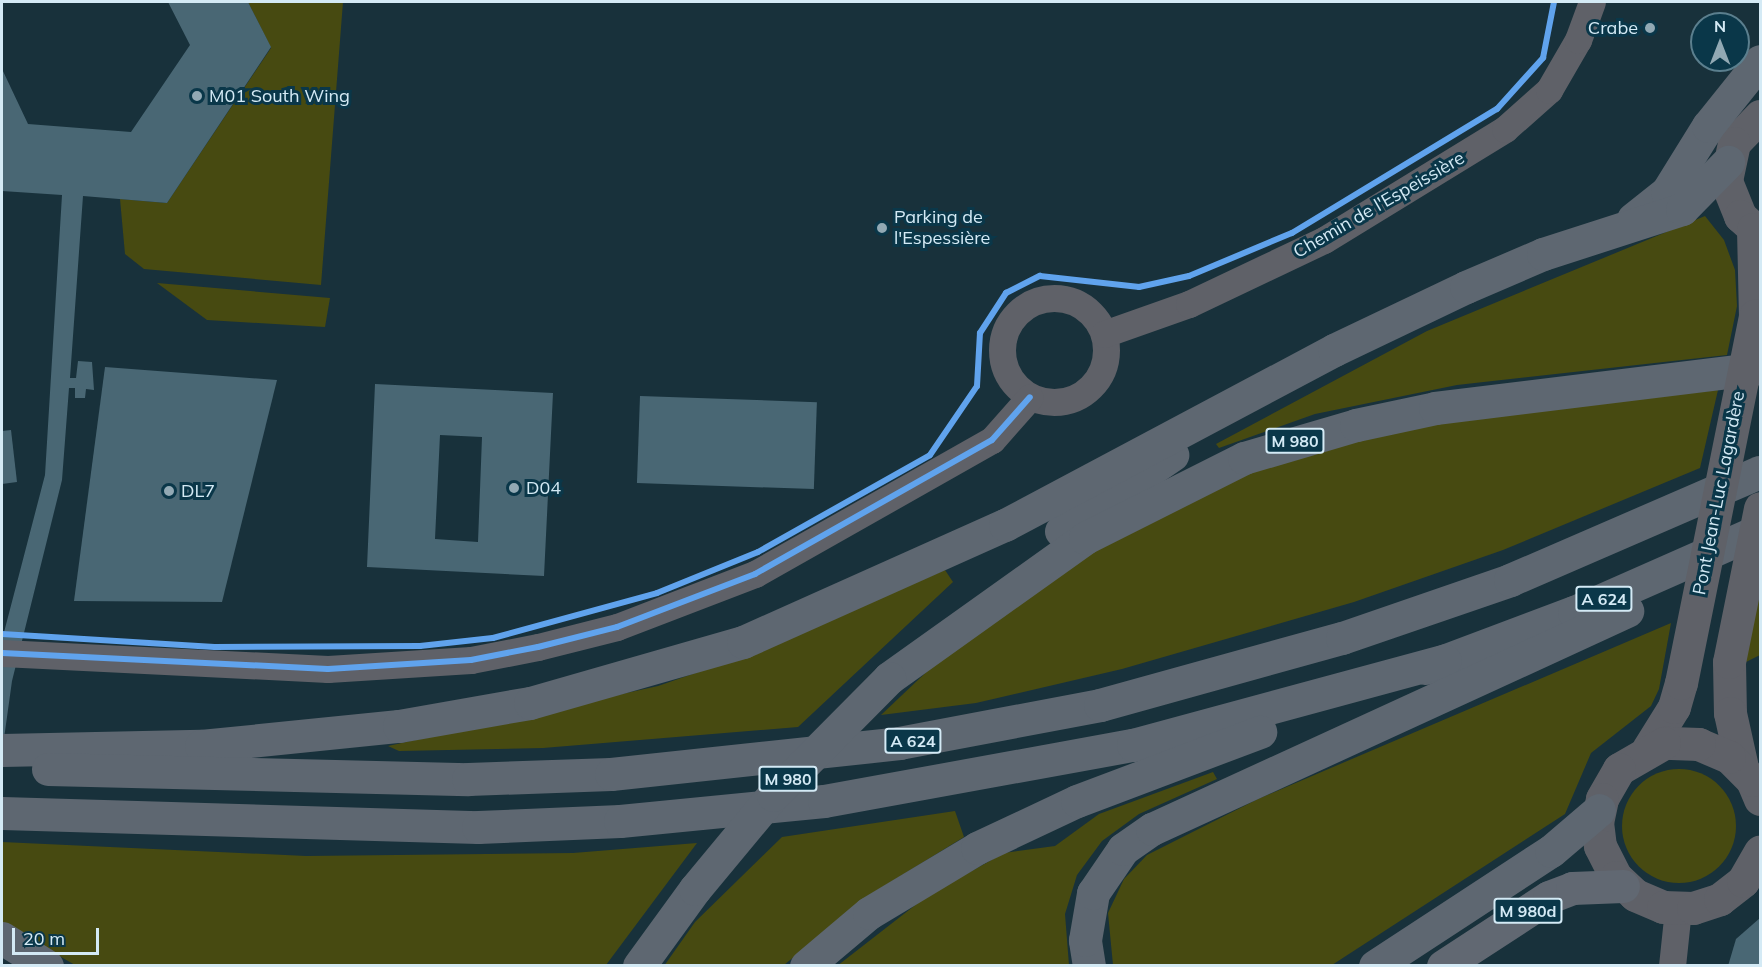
<!DOCTYPE html>
<meta charset="utf-8">
<style>
body{margin:0}
#map{position:relative;width:1762px;height:967px;overflow:hidden;background:#18313b;font-family:Mulish,sans-serif}
div>[style]{position:absolute}
[style*='--x']{left:calc(var(--x)*1px);top:calc(var(--y)*1px);width:calc(var(--w)*1px);rotate:calc(var(--a)*1deg)}
.green>*{inset:0;background:#474a11}
.round{border-radius:50%}
.building>*{inset:0;background:#496774;transform-origin:0 0}
.minor>*{height:27px;margin:-13.5px;padding:0 13.5px;transform-origin:13.5px;border-radius:13.5px;background:#5f6168}
.minor>.ring{margin:-13.5px;padding:0;box-sizing:content-box;background:none;border:27px solid #5f6168;border-radius:50%}
.tertiary>*{height:33px;margin:-16.5px;padding:0 16.5px;transform-origin:16.5px;border-radius:16.5px;background:#5f6168}
.trunk>*{height:33px;margin:-16.5px;padding:0 16.5px;transform-origin:16.5px;border-radius:16.5px;background:#616872}
.motorway>*{height:33px;margin:-16.5px;padding:0 16.5px;transform-origin:16.5px;border-radius:16.5px;background:#5e6771}
.tertiary-bridge>*{height:33px;margin:-16.5px;padding:0 16.5px;transform-origin:16.5px;border-radius:16.5px;background:#5f6168}
.motorway-bridge>*{height:33px;margin:-16.5px;padding:0 16.5px;transform-origin:16.5px;border-radius:16.5px;background:#5e6771}
.cycleway>*{height:6px;margin:-3px;padding:0 3px;transform-origin:3px;border-radius:3px;background:#60a3ed}
.dots>*{width:16px;height:16px;translate:-50% -50%;box-sizing:border-box;border:3px solid #0a3749;border-radius:50%}
span{translate:-50% -50%;white-space:nowrap;text-align:center;line-height:1.15;-webkit-text-stroke:6px #0a3749;paint-order:stroke}
.shield-label span{padding:2px 4px;background:#0a3749;border:2px solid;border-radius:4px;-webkit-text-stroke-width:0}
.shield-label{font-size:16px;color:#d4eaf5;font-weight:700}
.poi-label{font-size:18px;color:#d4eaf5}
.right{translate:-100% -50%;text-align:right}
.left{translate:0 -50%;text-align:left}
.street-label{font-size:18px;color:#d4eaf5}
.frame{position:absolute;inset:0;border:3px solid #d4eaf5;pointer-events:none}
.north{position:absolute;left:1690px;top:12px;width:60px;height:60px;box-sizing:border-box;background:#0a3749;border:2px solid #5b7f8e;border-radius:50%;rotate:0deg;font-size:16px;font-weight:700;line-height:24px;text-align:center;color:#d4eaf5}
.north::after{content:'';display:block;margin:auto;width:21px;height:27px;background:#92a9b4;clip-path:polygon(50% 0,100% 100%,50% 72%,0 100%)}
.scale{position:absolute;left:12px;top:928px;width:87px;height:27px;box-sizing:border-box;border:3px solid #d4eaf5;border-top:0;padding-left:8px;font-size:18px;line-height:21px;white-space:nowrap;color:#d4eaf5;-webkit-text-stroke:4px #0a3749;paint-order:stroke}
</style>
<div id="map">
<div class="green">
<div style="clip-path:polygon(248px 2px,343px 2px,321px 285px,144px 269px,125px 254px,120px 199px,167px 203px,271px 48px)"></div>
<div style="clip-path:polygon(1705px 216px,1724px 240px,1735px 270px,1737px 306px,1727px 355px,1457px 385px,1315px 414px,1219px 448px,1216px 444px,1427px 331px)"></div>
<div style="clip-path:polygon(157px 283px,330px 298px,325px 327px,207px 320px)"></div>
<div style="clip-path:polygon(1718px 390px,1700px 468px,1503px 550px,1354px 602px,1122px 669px,976px 703px,881px 715px,938px 661px,1036px 584px,1140px 520px,1228px 479px,1327px 444px,1423px 424px)"></div>
<div style="clip-path:polygon(945px 570px,953px 582px,798px 727px,543px 748px,399px 751px,388px 746px,658px 686px,756px 652px)"></div>
<div style="clip-path:polygon(1760px 590px,1760px 655px,1740px 665px,1752px 594px)"></div>
<div style="clip-path:polygon(1671px 623px,1659px 689px,1651px 706px,1591px 753px,1565px 814px,1332px 965px,1113px 965px,1108px 913px,1124px 879px,1147px 855px,1258px 799px)"></div>
<div class="round" style="left:1622px;top:769px;width:114px;height:114px"></div>
<div style="clip-path:polygon(1213px 772px,1217px 779px,1139px 814px,1102px 841px,1077px 875px,1065px 914px,1069px 965px,837px 966px,927px 896px,1004px 853px,1055px 846px,1099px 814px)"></div>
<div style="clip-path:polygon(955px 811px,964px 837px,868px 896px,784px 965px,664px 966px,695px 922px,782px 837px)"></div>
<div style="clip-path:polygon(2px 842px,306px 856px,573px 853px,697px 843px,606px 965px,75px 965px,2px 923px)"></div>
</div>
<div class="building">
<div style="clip-path:polygon(168px 2px,248px 2px,271px 47px,167px 203px,83px 196px,70px 378px,76px 378px,78px 361px,92px 362px,94px 390px,86px 389px,85px 398px,75px 398px,75px 388px,69px 388px,62px 480px,12px 681px,2px 753px,2px 640px,45px 475px,62px 195px,2px 191px,2px 69px,28px 124px,131px 132px,190px 45px)"></div>
<div style="clip-path:polygon(105px 367px,277px 380px,222px 602px,74px 601px)"></div>
<div style="clip-path:polygon(evenodd,375px 384px,553px 393px,544px 576px,367px 567px,375px 384px,440px 435px,482px 437px,478px 542px,435px 539px,440px 435px)"></div>
<div style="left:640px;top:396px;width:177px;height:87px;rotate:2deg"></div>
<div style="clip-path:polygon(11px 430px,17px 482px,2px 484px,2px 431px)"></div>
<div style="clip-path:polygon(1760px 918px,1760px 966px,1728px 966px,1736px 939px)"></div>
</div>
<div class="minor">
<div class="ring" style="left:1002px;top:298px;width:77px;height:77px"></div>
<div style="--x:1104;--y:334;--w:90;--a:-19.4"></div>
<div style="--x:1189;--y:304;--w:149;--a:-25.4"></div>
<div style="--x:1324;--y:240;--w:212;--a:-31.5"></div>
<div style="--x:1505;--y:129;--w:59;--a:-41.6"></div>
<div style="--x:1549;--y:90;--w:58;--a:-59.9"></div>
<div style="--x:1578;--y:40;--w:40;--a:-69.8"></div>
<div style="--x:2;--y:653;--w:326;--a:2.8"></div>
<div style="--x:328;--y:669;--w:143;--a:-3.6"></div>
<div style="--x:471;--y:660;--w:68;--a:-11"></div>
<div style="--x:538;--y:647;--w:81;--a:-14.2"></div>
<div style="--x:617;--y:627;--w:148;--a:-21"></div>
<div style="--x:755;--y:574;--w:272;--a:-29.5"></div>
<div style="--x:992;--y:440;--w:57;--a:-48.5"></div>
<div style="--x:1672;--y:966;--w:57;--a:-84"></div>
</div>
<div class="tertiary">
<div style="--x:1760;--y:116;--w:37;--a:134"></div>
<div style="--x:1734;--y:143;--w:39;--a:102"></div>
<div style="--x:1726;--y:181;--w:38;--a:68"></div>
<div style="--x:1740;--y:216;--w:27;--a:42"></div>
<div style="--x:1753;--y:229;--w:86;--a:88.7"></div>
<div style="--x:1729;--y:662;--w:51;--a:88.9"></div>
<div style="--x:1730;--y:713;--w:55;--a:77.5"></div>
<div style="--x:1648;--y:749;--w:49;--a:-58.2"></div>
<div style="--x:1674;--y:707;--w:25;--a:-74"></div>
<div style="--x:1760;--y:799;--w:21;--a:-113"></div>
<div style="--x:1752;--y:780;--w:33;--a:-135"></div>
<div style="--x:1729;--y:757;--w:33;--a:-157"></div>
<div style="--x:1699;--y:744;--w:35;--a:-178"></div>
<div style="--x:1664;--y:743;--w:52;--a:150"></div>
<div style="--x:1619;--y:769;--w:34;--a:120"></div>
<div style="--x:1602;--y:799;--w:24;--a:102"></div>
<div style="--x:1597;--y:822;--w:24;--a:83"></div>
<div style="--x:1600;--y:846;--w:35;--a:63"></div>
<div style="--x:1616;--y:877;--w:26;--a:43"></div>
<div style="--x:1635;--y:895;--w:30;--a:23"></div>
<div style="--x:1663;--y:907;--w:30;--a:2"></div>
<div style="--x:1693;--y:908;--w:28;--a:-18"></div>
<div style="--x:1720;--y:899;--w:29;--a:-38"></div>
<div style="--x:1743;--y:881;--w:34;--a:-60"></div>
</div>
<div class="trunk">
<div style="--x:1443;--y:966;--w:126;--a:-33.1"></div>
<div style="--x:1549;--y:897;--w:25;--a:-21"></div>
<div style="--x:1572;--y:888;--w:51;--a:-2.2"></div>
</div>
<div class="motorway">
<div style="--x:1633;--y:219;--w:43;--a:-38.5"></div>
<div style="--x:1667;--y:192;--w:78;--a:-58.2"></div>
<div style="--x:1708;--y:126;--w:83;--a:-51.3"></div>
<div style="--x:1061;--y:531;--w:135;--a:-34.4"></div>
<div style="--x:1425;--y:668;--w:159;--a:-20.6"></div>
<div style="--x:1574;--y:612;--w:203;--a:-23.8"></div>
<div style="--x:889;--y:678;--w:241;--a:-35.5"></div>
<div style="--x:1085;--y:538;--w:178;--a:-26.7"></div>
<div style="--x:1244;--y:458;--w:117;--a:-16.4"></div>
<div style="--x:1356;--y:425;--w:81;--a:-12.1"></div>
<div style="--x:1435;--y:408;--w:327;--a:-7"></div>
<div style="--x:2;--y:750;--w:199;--a:-1.2"></div>
<div style="--x:201;--y:746;--w:199;--a:-5.8"></div>
<div style="--x:399;--y:726;--w:133;--a:-10"></div>
<div style="--x:530;--y:703;--w:222;--a:-16"></div>
<div style="--x:743;--y:642;--w:287;--a:-24.1"></div>
<div style="--x:1005;--y:525;--w:373;--a:-28"></div>
<div style="--x:1334;--y:350;--w:146;--a:-25.5"></div>
<div style="--x:1466;--y:287;--w:84;--a:-23.2"></div>
<div style="--x:1543;--y:254;--w:146;--a:-17.9"></div>
<div style="--x:1682;--y:209;--w:66;--a:-45.6"></div>
<div style="--x:48;--y:769;--w:420;--a:1.4"></div>
<div style="--x:468;--y:779;--w:143;--a:-2"></div>
<div style="--x:611;--y:774;--w:290;--a:-6.1"></div>
<div style="--x:899;--y:743;--w:205;--a:-10.7"></div>
<div style="--x:1100;--y:705;--w:251;--a:-15.5"></div>
<div style="--x:1342;--y:638;--w:178;--a:-19"></div>
<div style="--x:1510;--y:580;--w:272;--a:-23.4"></div>
<div style="--x:2;--y:813;--w:476;--a:1.7"></div>
<div style="--x:478;--y:827;--w:142;--a:-2.4"></div>
<div style="--x:620;--y:821;--w:205;--a:-5.6"></div>
<div style="--x:824;--y:801;--w:314;--a:-10.3"></div>
<div style="--x:1133;--y:745;--w:323;--a:-15.2"></div>
<div style="--x:2;--y:938;--w:53;--a:31.9"></div>
<div style="--x:639;--y:966;--w:95;--a:-54"></div>
<div style="--x:806;--y:966;--w:82;--a:-40.1"></div>
<div style="--x:869;--y:913;--w:126;--a:-31"></div>
<div style="--x:977;--y:848;--w:110;--a:-25.2"></div>
<div style="--x:1077;--y:801;--w:196;--a:-20.7"></div>
<div style="--x:1089;--y:966;--w:26;--a:-99"></div>
<div style="--x:1085;--y:940;--w:48;--a:-80.3"></div>
<div style="--x:1093;--y:893;--w:53;--a:-55.7"></div>
<div style="--x:1123;--y:849;--w:35;--a:-35"></div>
<div style="--x:1152;--y:829;--w:523;--a:-24.65"></div>
<div style="--x:1375;--y:966;--w:210;--a:-33.2"></div>
<div style="--x:1551;--y:851;--w:63;--a:-40.5"></div>
</div>
<div class="tertiary-bridge">
<div style="--x:1729;--y:662;--w:157;--a:-78.6"></div>
<div style="--x:1681;--y:683;--w:375;--a:-78.6"></div>
</div>
<div class="motorway-bridge">
<div style="--x:695;--y:889;--w:122;--a:-50.3"></div>
<div style="--x:773;--y:795;--w:165;--a:-45.2"></div>
</div>
<div class="cycleway">
<div style="--x:2;--y:634;--w:213;--a:3.5"></div>
<div style="--x:215;--y:647;--w:205;--a:-0.3"></div>
<div style="--x:420;--y:646;--w:73;--a:-6.3"></div>
<div style="--x:493;--y:638;--w:170;--a:-15.3"></div>
<div style="--x:657;--y:593;--w:109;--a:-22.1"></div>
<div style="--x:758;--y:552;--w:197;--a:-29.4"></div>
<div style="--x:930;--y:455;--w:83;--a:-55.7"></div>
<div style="--x:977;--y:386;--w:53;--a:-86.8"></div>
<div style="--x:980;--y:333;--w:48;--a:-57"></div>
<div style="--x:1006;--y:293;--w:38;--a:-27"></div>
<div style="--x:1040;--y:276;--w:100;--a:6.3"></div>
<div style="--x:1139;--y:287;--w:51;--a:-12.4"></div>
<div style="--x:1189;--y:276;--w:112;--a:-22.7"></div>
<div style="--x:1292;--y:233;--w:240;--a:-31.2"></div>
<div style="--x:1497;--y:109;--w:69;--a:-48"></div>
<div style="--x:1543;--y:58;--w:57;--a:-78.9"></div>
<div style="--x:2;--y:653;--w:326;--a:2.8"></div>
<div style="--x:328;--y:669;--w:143;--a:-3.6"></div>
<div style="--x:471;--y:660;--w:68;--a:-11"></div>
<div style="--x:538;--y:647;--w:81;--a:-14.2"></div>
<div style="--x:617;--y:627;--w:148;--a:-21"></div>
<div style="--x:755;--y:574;--w:272;--a:-29.5"></div>
<div style="--x:992;--y:440;--w:57;--a:-48.5"></div>
</div>
<div class="dots">
<div style="left:1650px;top:28px;background:#92a9b4"></div>
<div style="left:197px;top:96px;background:#92a9b4"></div>
<div style="left:882px;top:228px;background:#92a9b4"></div>
<div style="left:514px;top:488px;background:#92a9b4"></div>
<div style="left:169px;top:491px;background:#92a9b4"></div>
</div>
<div class="shield-label">
<span style="left:1295px;top:441px">M 980</span>
<span style="left:1604px;top:599px">A 624</span>
<span style="left:913px;top:741px">A 624</span>
<span style="left:788px;top:779px">M 980</span>
<span style="left:1528px;top:911px">M 980d</span>
</div>
<div class="poi-label">
<span class="right" style="left:1638px;top:28px">Crabe</span>
<span class="left" style="left:209px;top:96px">M01 South Wing</span>
<span class="left" style="left:894px;top:228px">Parking de<br>l'Espessière</span>
<span class="left" style="left:526px;top:488px">D04</span>
<span class="left" style="left:181px;top:491px">DL7</span>
</div>
<div class="street-label">
<span style="left:1379px;top:205px;rotate:-30deg">Chemin de l'Espeissière</span>
<span style="left:1719px;top:493px;rotate:-79deg">Pont Jean-Luc Lagardère</span>
</div>
<div class="frame"></div>
<div class="north">N</div>
<div class="scale">20 m</div>
</div>
